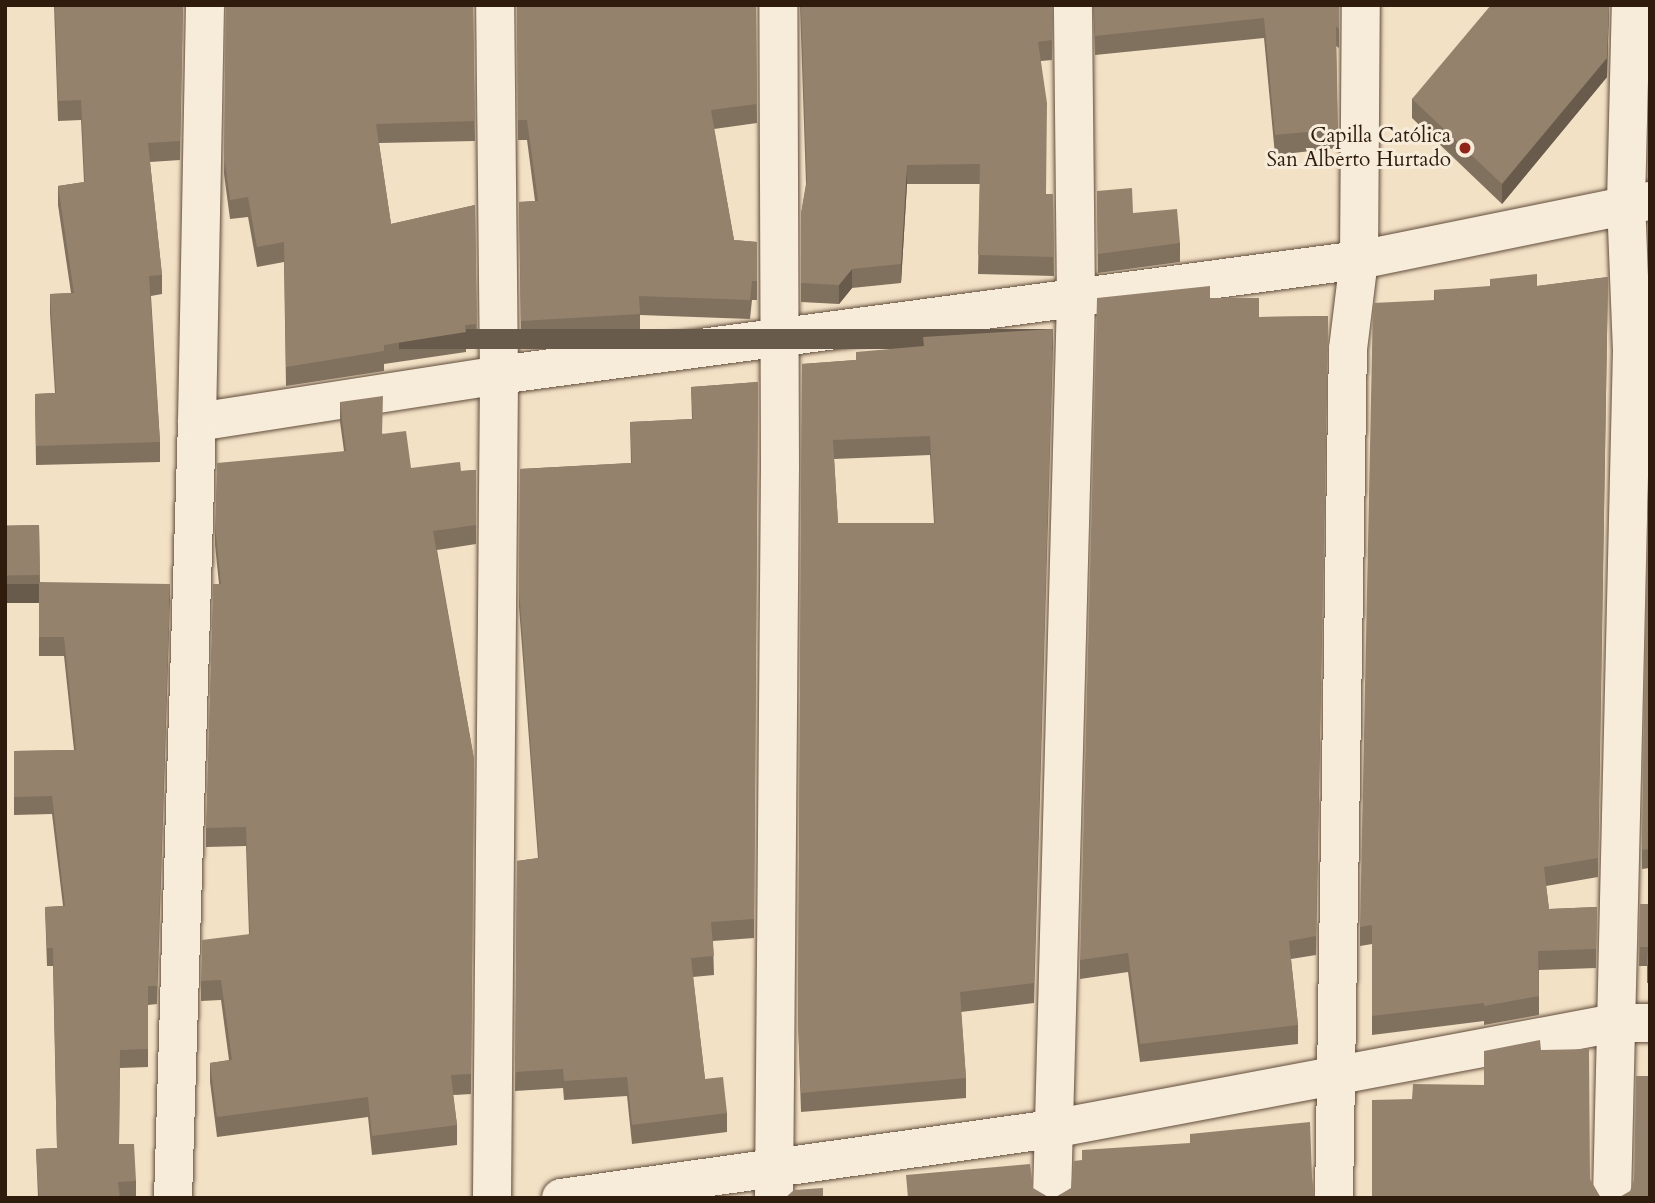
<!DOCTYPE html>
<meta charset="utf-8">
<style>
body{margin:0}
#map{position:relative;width:1655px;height:1203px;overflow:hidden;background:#f3e1c6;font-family:Cardo,serif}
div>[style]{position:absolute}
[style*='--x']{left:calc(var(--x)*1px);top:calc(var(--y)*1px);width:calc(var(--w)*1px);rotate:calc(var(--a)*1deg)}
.roads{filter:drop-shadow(0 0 2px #614d3b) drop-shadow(0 0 2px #614d3b)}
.minor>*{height:38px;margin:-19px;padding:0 19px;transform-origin:19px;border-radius:19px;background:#f7ecda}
.wall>*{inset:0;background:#80705e}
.shaded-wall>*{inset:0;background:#685b4c;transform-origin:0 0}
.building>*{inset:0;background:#95826d;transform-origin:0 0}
.dots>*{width:19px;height:19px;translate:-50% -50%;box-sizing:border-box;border:4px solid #f7ecda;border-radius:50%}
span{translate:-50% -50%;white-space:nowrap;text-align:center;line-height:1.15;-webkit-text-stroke:6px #f7ecda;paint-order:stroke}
.poi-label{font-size:21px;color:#301c0d}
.right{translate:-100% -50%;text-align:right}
.frame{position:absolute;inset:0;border:7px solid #301c0d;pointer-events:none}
</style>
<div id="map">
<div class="roads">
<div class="minor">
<div style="--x:197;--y:422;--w:306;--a:-8.8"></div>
<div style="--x:499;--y:375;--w:868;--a:-7.62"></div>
<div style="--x:1359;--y:260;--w:297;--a:-11.5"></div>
<div style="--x:173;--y:1198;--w:776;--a:-88.23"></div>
<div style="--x:197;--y:422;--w:417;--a:-88.9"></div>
<div style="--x:492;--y:1198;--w:823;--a:-89.51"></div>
<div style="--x:499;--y:375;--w:370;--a:-90.6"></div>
<div style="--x:561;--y:1198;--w:496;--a:-8"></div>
<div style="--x:1052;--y:1129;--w:573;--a:-10.66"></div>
<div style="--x:1615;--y:1023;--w:35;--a:0"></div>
<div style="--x:774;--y:1198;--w:732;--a:-89.53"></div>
<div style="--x:780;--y:466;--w:461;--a:-90.2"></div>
<div style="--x:1052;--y:1198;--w:898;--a:-88.47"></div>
<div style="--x:1076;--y:300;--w:295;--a:-90.6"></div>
<div style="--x:1334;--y:1198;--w:849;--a:-89.06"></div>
<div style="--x:1348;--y:349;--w:90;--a:-83"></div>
<div style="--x:1359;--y:260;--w:255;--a:-89.6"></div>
<div style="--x:1612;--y:1198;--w:847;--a:-88.65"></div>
<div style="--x:1632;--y:351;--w:148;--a:-92.3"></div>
<div style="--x:1626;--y:203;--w:198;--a:-88.6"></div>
</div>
</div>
<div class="wall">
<div style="clip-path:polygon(54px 5px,183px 5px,180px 160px,150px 162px,162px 275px,162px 294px,151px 296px,160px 442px,160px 462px,36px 465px,35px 394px,55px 393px,50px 314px,50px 294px,71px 293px,58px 205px,58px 186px,84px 182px,81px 120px,58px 121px)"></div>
<div style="clip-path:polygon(226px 5px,473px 5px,475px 141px,379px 143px,391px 224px,475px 205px,477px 343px,466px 344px,466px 352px,384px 364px,384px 371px,286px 386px,284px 262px,257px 267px,248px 217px,230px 219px,224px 174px)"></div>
<div style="clip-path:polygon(517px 5px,756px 5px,757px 123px,714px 129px,734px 240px,757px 242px,757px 300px,752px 300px,750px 319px,640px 315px,640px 333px,521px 340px,519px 202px,535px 201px,527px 140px,518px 140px)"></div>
<div style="clip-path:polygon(800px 5px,1053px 5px,1052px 60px,1041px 61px,1046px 194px,1053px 194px,1054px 276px,978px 274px,980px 184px,907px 184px,901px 283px,852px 288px,839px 304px,801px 302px,801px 214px,806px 184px)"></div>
<div style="clip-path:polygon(1093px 5px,1339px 5px,1339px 48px,1336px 46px,1338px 148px,1275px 155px,1264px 38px,1095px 55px)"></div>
<div style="clip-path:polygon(1609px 5px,1607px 77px,1502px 204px,1412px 118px,1412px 99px)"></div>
<div style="clip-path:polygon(1097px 191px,1133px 213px,1180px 243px,1180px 262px,1098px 273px)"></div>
<div style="clip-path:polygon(1608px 277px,1598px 877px,1546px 886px,1549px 909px,1597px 907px,1596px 968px,1539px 970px,1539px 1015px,1484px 1025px,1484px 1021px,1372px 1035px,1372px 944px,1360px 946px,1360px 927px,1434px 300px,1434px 290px,1537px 286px)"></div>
<div style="clip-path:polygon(1328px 316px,1316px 955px,1291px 959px,1298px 1025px,1298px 1044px,1140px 1062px,1128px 972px,1080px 979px,1080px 960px,1259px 317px)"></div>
<div style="clip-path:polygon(evenodd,923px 337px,1053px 349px,1034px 1003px,961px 1012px,966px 1078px,966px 1098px,801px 1112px,798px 1020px,802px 364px,856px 360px,923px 346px,923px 337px,930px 455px,934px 523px,838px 523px,834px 459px,930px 455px)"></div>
<div style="clip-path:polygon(1650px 372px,1650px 868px,1642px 869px,1642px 850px)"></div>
<div style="clip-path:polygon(758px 382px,754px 938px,713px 941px,714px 975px,693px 977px,705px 1079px,727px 1113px,727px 1132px,632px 1144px,627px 1096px,564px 1100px,563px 1088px,515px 1091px,517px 861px,538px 858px,519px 607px,520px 469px,631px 463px,630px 422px,692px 419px,691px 387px)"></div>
<div style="clip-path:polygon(340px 402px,383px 434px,411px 468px,461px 471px,476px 470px,476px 544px,437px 550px,474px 759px,471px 1094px,453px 1095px,457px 1125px,457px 1145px,372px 1155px,368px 1117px,217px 1137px,210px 1082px,210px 1063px,229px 1060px,221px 1000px,201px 1001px,201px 981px,249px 934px,246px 846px,206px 847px,206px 828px,219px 584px,215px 545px,215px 525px,344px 451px,340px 422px)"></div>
<div style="clip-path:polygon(39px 525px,40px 582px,170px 603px,157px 1004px,148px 1005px,148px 1067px,120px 1068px,119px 1144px,136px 1181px,136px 1198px,29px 1198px,38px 1197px,36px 1149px,57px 1148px,53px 966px,47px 966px,45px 907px,63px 906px,52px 814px,14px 815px,14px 751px,74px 750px,64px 656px,39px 656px,39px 594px,5px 595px,5px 526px)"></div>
<div style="clip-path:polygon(1640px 904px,1650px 904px,1650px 983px,1647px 983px,1647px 966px,1639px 966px)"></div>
</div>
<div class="shaded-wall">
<div style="clip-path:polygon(1609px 5px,1607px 77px,1502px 204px,1502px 184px)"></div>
<div style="clip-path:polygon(907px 165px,907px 184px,901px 283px,901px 264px)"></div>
<div style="clip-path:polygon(852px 269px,852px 288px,839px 304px,839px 285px)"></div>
<div style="left:1053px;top:329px;width:20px;height:654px;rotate:90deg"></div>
<div style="left:170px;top:584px;width:19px;height:402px;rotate:90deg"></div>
</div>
<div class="building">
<div style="clip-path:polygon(55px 5px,183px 5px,180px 141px,148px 143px,162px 275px,149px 276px,160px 442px,36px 446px,35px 394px,56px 393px,50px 294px,74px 293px,58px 186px,85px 182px,81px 100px,58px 101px)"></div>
<div style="clip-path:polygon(226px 5px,473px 5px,475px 121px,376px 124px,391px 224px,475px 205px,477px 324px,465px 325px,466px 332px,384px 345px,384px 351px,286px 367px,284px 242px,257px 247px,248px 197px,230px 200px,224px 154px)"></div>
<div style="clip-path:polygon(517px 5px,756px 5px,757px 104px,711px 110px,734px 240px,757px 242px,757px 281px,752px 281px,750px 300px,639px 296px,640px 314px,521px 321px,519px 202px,538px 201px,527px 120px,518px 120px)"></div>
<div style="clip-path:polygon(801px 5px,1053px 5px,1052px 40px,1038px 42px,1047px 103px,1046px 194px,1053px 194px,1054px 257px,978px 255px,980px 164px,907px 165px,901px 264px,852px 269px,839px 285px,801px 283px,801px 214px,807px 181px)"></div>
<div style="clip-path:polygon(1094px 5px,1339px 5px,1339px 29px,1336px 26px,1338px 129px,1275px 135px,1264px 18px,1095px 36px)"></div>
<div style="clip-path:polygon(1491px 5px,1609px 5px,1607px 58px,1502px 184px,1412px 99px)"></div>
<div style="clip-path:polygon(1132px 188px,1133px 213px,1177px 209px,1180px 243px,1098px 254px,1097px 191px)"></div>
<div style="clip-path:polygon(1537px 274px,1537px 286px,1608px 277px,1598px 858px,1544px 867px,1549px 909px,1597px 907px,1596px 949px,1538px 951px,1539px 996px,1484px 1006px,1484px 1003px,1372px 1016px,1372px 925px,1360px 927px,1373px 303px,1435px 300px,1434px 290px,1490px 286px,1490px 279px)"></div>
<div style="clip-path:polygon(1210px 286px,1210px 298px,1259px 298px,1259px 317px,1328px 316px,1316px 936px,1289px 941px,1298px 1025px,1140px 1044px,1128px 953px,1080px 960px,1097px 298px)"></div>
<div style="clip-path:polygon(evenodd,1053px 329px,1034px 983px,960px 992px,966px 1078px,801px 1093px,798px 1020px,802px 364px,856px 360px,856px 352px,924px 346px,923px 337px,1053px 329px,930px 436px,935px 523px,838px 523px,833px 440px,930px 436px)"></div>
<div style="clip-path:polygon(1650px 372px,1650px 849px,1642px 850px)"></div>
<div style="clip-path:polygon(758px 382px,754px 919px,711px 922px,714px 956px,691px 958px,705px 1079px,723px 1077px,727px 1113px,632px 1125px,627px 1077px,564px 1081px,563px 1069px,515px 1072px,517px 861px,539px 858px,519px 589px,520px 469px,632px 463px,630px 422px,693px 419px,691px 387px)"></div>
<div style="clip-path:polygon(383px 396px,382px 434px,406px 431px,411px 468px,460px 462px,461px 471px,476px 470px,476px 525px,433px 531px,474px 759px,471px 1074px,451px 1075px,457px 1125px,372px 1136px,368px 1097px,217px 1117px,210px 1063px,232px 1060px,221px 980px,201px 981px,202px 940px,250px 934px,246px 827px,206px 828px,213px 584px,221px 584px,215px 525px,217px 463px,346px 451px,340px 402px)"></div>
<div style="left:39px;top:525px;width:50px;height:34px;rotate:89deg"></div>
<div style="clip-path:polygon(39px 582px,170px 584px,157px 986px,148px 986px,148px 1049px,120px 1050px,119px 1144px,134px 1144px,136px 1181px,118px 1182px,120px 1198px,29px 1198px,39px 1197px,36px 1149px,57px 1148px,53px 948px,47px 948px,45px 907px,65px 906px,52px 796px,14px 797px,14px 751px,76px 750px,64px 637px,39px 637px)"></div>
<div style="clip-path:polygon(1640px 904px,1650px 904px,1650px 964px,1647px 964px,1648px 947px,1639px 947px)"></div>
<div style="clip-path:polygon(1540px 1040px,1541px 1050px,1589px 1049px,1590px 1179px,1601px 1198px,1372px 1198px,1372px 1100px,1412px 1099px,1413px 1084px,1484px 1085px,1484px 1051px)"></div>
<div style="clip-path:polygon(1636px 1076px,1650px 1076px,1650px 1198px,1618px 1198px,1630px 1191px,1634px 1180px)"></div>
<div style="clip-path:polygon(1310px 1122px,1312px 1177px,1315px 1198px,1054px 1198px,1071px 1188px,1074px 1161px,1082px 1160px,1082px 1150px,1190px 1143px,1190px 1134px)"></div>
<div style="clip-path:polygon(1030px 1164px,1033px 1188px,1050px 1198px,908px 1198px,906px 1175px)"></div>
<div style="clip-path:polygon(823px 1188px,823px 1198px,785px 1198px,794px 1190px)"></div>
</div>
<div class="dots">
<div style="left:1465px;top:148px;background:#8f2418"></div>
</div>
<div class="poi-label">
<span class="right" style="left:1451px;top:148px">Capilla Católica<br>San Alberto Hurtado</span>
</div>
<div class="frame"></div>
</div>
